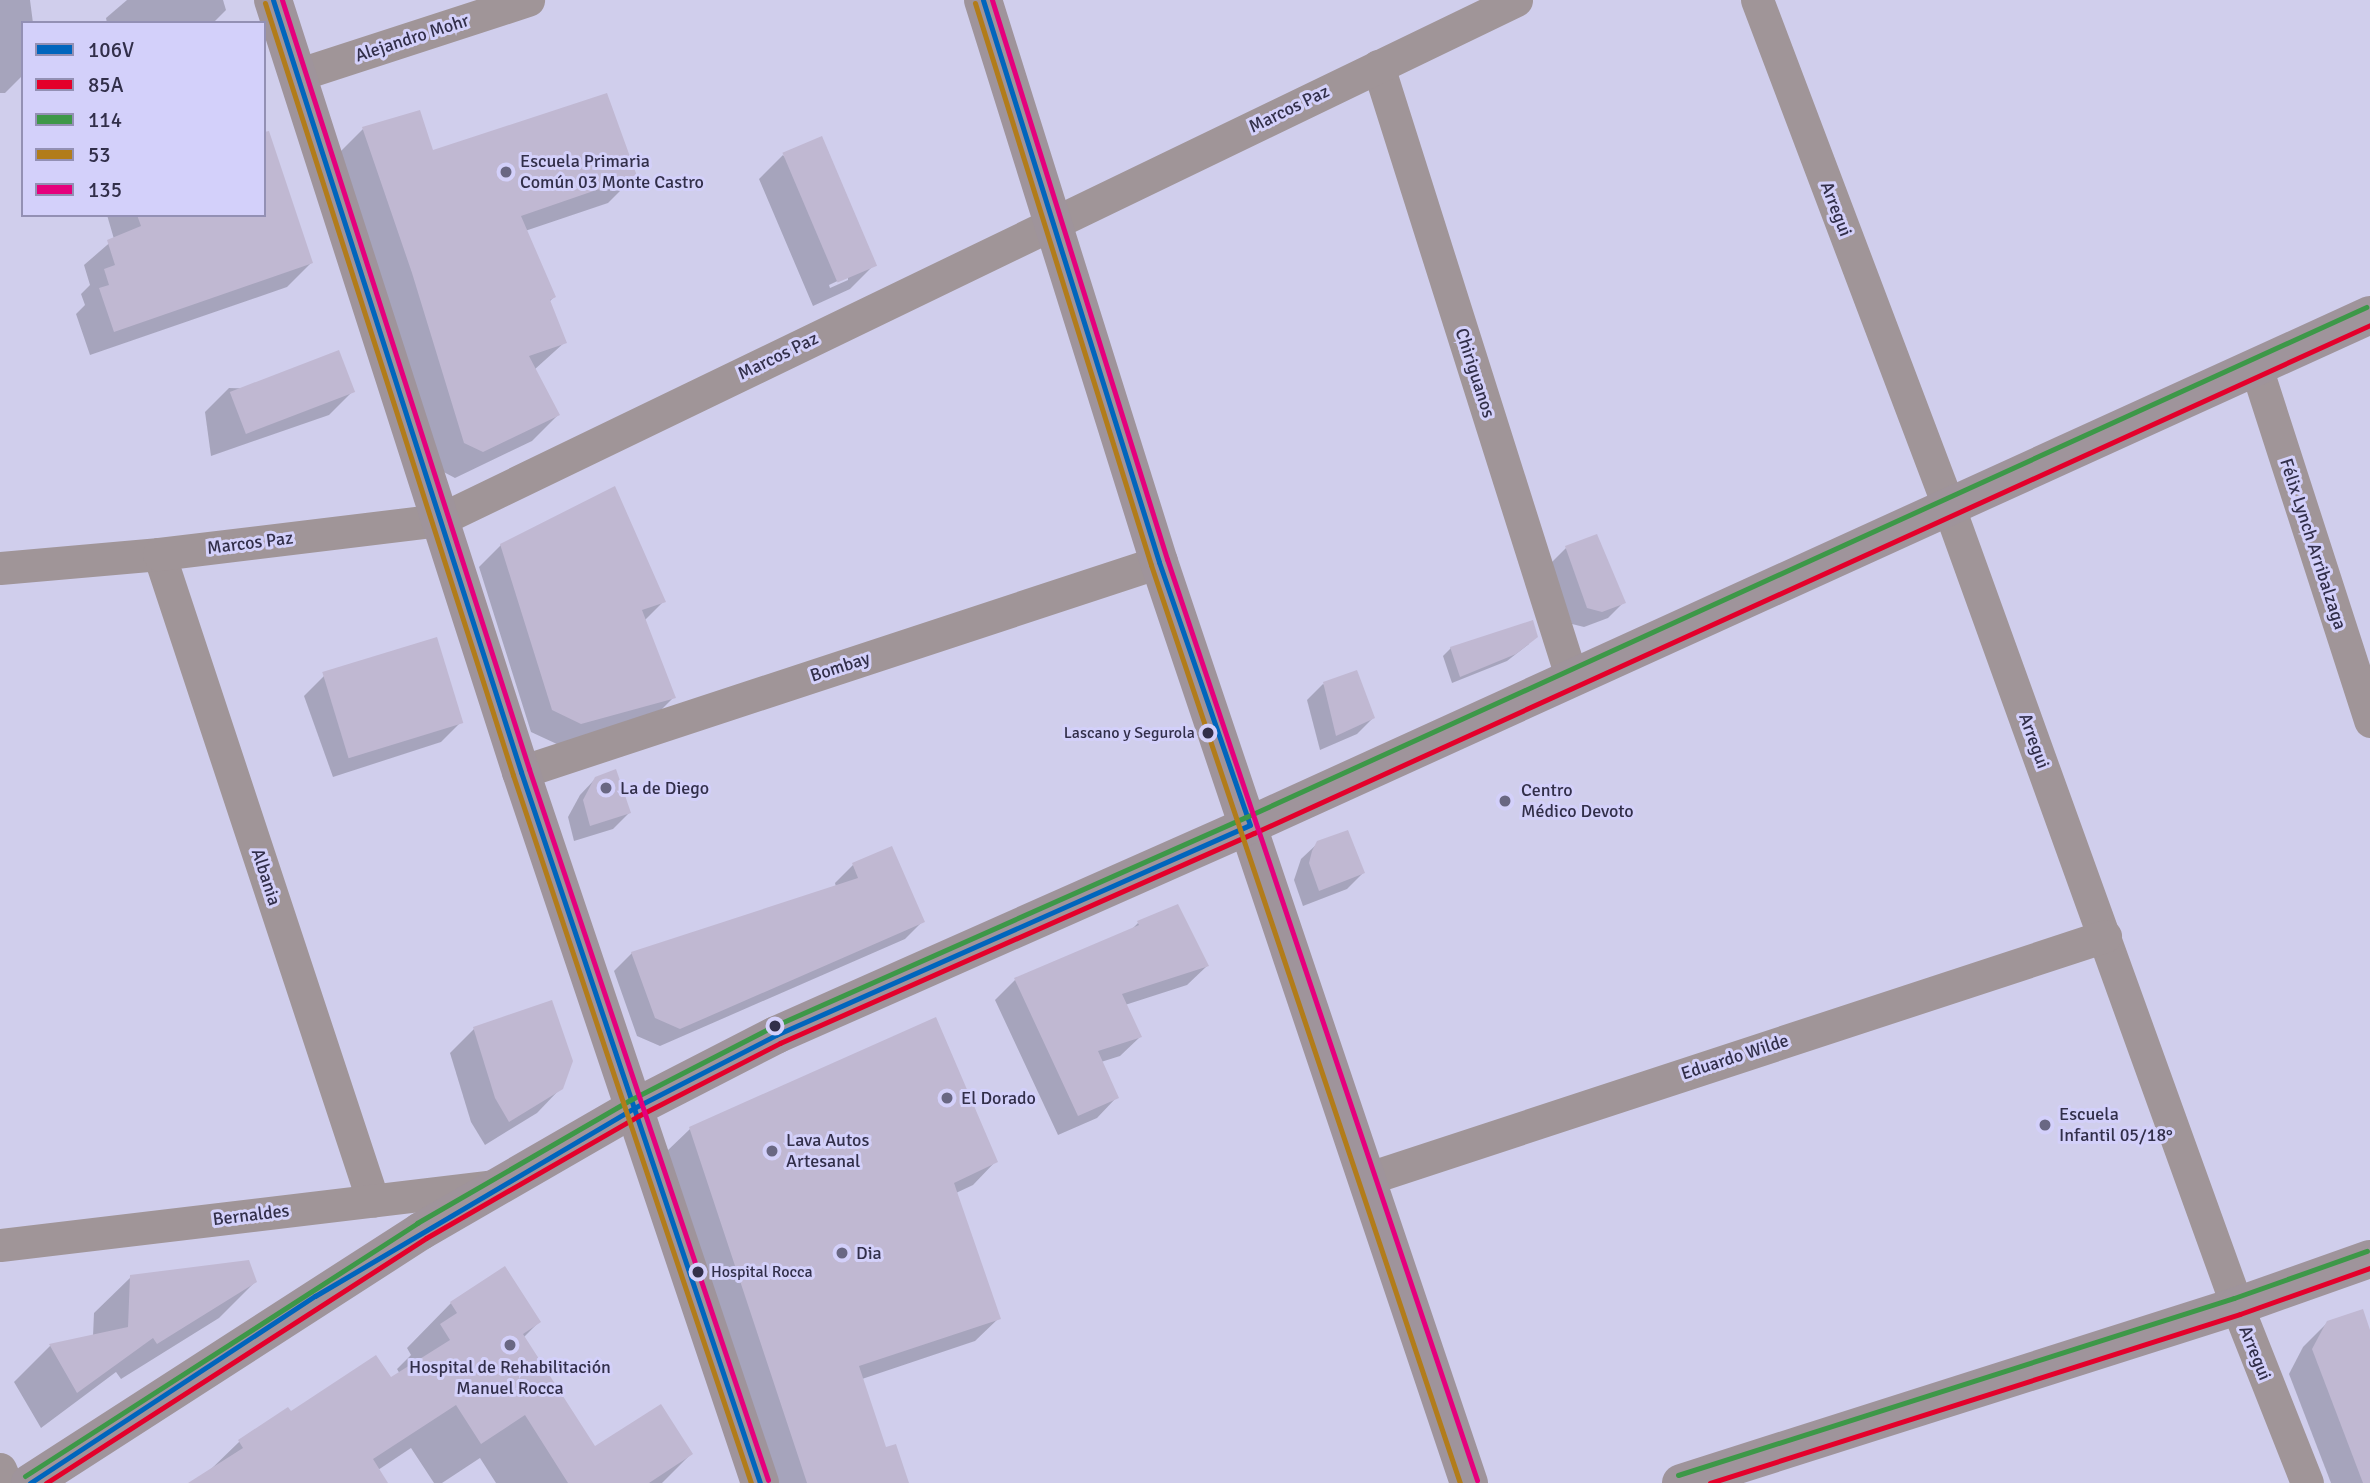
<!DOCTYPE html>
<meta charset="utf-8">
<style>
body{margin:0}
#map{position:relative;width:2370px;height:1483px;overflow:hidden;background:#d0ceec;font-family:Signika,sans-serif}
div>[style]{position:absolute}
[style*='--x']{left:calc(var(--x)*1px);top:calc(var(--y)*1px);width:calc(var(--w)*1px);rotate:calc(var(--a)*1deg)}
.shadow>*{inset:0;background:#0003}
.building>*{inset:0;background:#c0b8d2;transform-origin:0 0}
.street>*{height:33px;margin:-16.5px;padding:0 16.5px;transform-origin:16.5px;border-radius:16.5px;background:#a09598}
.secondary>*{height:38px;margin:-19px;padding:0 19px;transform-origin:19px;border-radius:19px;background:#9f949b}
.bus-1>*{height:5px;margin:-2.5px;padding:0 2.5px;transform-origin:2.5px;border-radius:2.5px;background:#0065bd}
.bus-2>*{height:5px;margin:-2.5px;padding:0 2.5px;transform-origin:2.5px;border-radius:2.5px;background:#e4002b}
.bus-3>*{height:5px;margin:-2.5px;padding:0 2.5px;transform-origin:2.5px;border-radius:2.5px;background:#3d9848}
.bus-4>*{height:5px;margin:-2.5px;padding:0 2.5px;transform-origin:2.5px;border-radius:2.5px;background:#b27c1a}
.bus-5>*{height:5px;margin:-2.5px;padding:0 2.5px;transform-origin:2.5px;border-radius:2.5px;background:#e5007d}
.dots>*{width:19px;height:19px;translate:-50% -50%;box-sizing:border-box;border:4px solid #d3d0fa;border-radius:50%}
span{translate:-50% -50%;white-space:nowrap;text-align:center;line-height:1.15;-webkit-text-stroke:6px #d3d0fa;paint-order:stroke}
.bus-label{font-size:16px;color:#322f4a}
.right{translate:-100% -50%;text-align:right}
.left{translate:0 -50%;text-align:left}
.street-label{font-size:18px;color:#322f4a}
.poi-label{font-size:18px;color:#322f4a}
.legend{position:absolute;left:21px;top:21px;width:245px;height:196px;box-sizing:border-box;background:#d3d0fa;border:2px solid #9390b4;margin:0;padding:9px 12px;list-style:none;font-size:21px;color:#322f4a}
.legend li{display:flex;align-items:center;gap:14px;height:35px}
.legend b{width:35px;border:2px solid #9390b4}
</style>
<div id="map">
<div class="shadow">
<div style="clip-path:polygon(0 0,30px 0,33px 23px,23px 23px,23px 75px,5px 93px,0 93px)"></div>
<div style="clip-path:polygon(127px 0,223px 0,226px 10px,213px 23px,107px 23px,106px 18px)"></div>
<div style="clip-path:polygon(363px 129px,432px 152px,635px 176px,608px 203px,525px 231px,554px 297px,549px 302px,565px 342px,534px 370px,558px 415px,532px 441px,455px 478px,438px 469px,336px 156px)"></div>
<div style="clip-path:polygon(evenodd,783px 155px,874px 265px,850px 289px,813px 306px,759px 179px,783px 155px,848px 276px,848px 280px,830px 288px,829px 285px,848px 276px)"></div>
<div style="clip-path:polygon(107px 215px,264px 215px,311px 263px,287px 287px,90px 355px,76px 314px,85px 305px,81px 294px,90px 285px,84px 265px,114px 239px)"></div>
<div style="clip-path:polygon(229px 388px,353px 391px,329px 415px,211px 456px,205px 412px)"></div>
<div style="clip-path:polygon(501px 545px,664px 601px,644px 621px,674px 697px,652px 719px,559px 745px,531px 732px,479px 567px)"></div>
<div style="clip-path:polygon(1566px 548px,1624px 602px,1608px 618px,1584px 627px,1572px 624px,1550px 564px)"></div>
<div style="clip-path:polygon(1529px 644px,1507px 661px,1452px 683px,1443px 656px,1451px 648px)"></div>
<div style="clip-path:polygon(324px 676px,461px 722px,441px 742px,333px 777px,304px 696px)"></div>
<div style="clip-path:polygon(1323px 684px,1373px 718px,1357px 734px,1320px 750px,1307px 700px)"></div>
<div style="clip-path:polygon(596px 778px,629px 813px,613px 829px,574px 841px,568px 817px,580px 795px)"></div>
<div style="clip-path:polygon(1318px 843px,1363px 873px,1347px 889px,1303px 906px,1294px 880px,1301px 859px)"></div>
<div style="clip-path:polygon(853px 865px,923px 921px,905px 939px,660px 1046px,637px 1036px,614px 971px,632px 953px,836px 887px,835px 883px)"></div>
<div style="clip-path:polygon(1138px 923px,1207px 966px,1187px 985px,1125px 1005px,1140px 1037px,1120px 1056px,1101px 1062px,1116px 1098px,1097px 1118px,1058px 1135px,995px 1000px,1015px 980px,1131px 930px)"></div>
<div style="clip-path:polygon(474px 1029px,561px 1088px,537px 1113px,485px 1145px,471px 1122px,450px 1053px)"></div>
<div style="clip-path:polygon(690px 1129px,996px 1161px,973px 1185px,956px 1193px,999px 1318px,975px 1341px,862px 1379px,885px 1449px,907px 1483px,776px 1483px,666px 1152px)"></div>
<div style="clip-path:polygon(505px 1268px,539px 1322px,523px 1338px,594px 1449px,691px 1454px,662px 1483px,496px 1483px,480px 1458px,442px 1483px,434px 1483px,411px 1448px,378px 1470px,386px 1483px,192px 1483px,207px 1473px,239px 1442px,288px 1410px,290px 1414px,390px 1380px,400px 1374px,397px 1369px,411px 1355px,407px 1348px,451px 1303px)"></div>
<div style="clip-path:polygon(131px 1277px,255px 1282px,219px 1318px,121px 1379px,116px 1372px,41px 1428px,14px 1382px,50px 1346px,93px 1336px,94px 1313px)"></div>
<div style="clip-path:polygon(2327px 1323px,2370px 1335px,2370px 1483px,2331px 1483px,2289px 1374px,2303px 1347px)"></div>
</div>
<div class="building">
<div style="clip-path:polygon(607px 93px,637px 176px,521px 216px,556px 297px,550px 300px,567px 343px,529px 356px,560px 415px,483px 452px,464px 443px,412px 273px,362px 127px,420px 110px,433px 150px)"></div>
<div style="clip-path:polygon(269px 131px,313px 263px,114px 332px,99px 288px,109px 285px,104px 269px,115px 265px,107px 240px,141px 226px,137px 215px,264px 215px,264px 132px)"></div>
<div style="left:822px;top:136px;width:141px;height:43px;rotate:67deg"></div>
<div style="left:339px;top:350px;width:45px;height:117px;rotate:69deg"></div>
<div style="clip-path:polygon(615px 486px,666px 602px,642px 610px,676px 698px,581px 724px,552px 710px,500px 544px)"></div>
<div style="clip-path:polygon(1597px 534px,1626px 603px,1602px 612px,1587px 608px,1565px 546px)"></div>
<div style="clip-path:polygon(1533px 620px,1538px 637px,1516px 654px,1460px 677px,1450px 647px)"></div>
<div style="left:437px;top:637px;width:90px;height:120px;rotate:73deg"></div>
<div style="clip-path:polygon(1357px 670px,1375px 718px,1336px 736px,1323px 682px)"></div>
<div style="clip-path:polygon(616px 769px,631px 813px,590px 826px,583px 800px,595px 777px)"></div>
<div style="clip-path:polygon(1348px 830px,1365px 873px,1319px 891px,1309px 863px,1312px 851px,1317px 841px)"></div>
<div style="clip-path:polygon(892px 846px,925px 922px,680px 1029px,655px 1018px,631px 952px,858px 878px,852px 863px)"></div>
<div style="clip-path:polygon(1178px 904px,1209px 966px,1122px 994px,1142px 1037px,1098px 1051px,1119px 1098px,1078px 1116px,1014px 978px,1139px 925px,1137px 921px)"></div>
<div style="clip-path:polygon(552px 1000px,573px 1061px,563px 1089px,509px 1122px,495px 1098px,473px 1027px)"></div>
<div style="clip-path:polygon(936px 1017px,998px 1162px,954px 1183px,1001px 1319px,859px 1366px,886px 1447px,896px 1444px,909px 1483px,807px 1483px,689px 1127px)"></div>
<div style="clip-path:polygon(249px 1260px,257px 1282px,157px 1344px,153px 1338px,77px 1393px,49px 1344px,128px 1327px,130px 1275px)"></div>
<div style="clip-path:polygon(505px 1266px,541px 1322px,523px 1334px,595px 1446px,661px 1404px,693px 1454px,649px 1483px,568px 1483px,525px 1415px,481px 1444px,456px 1405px,373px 1459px,388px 1483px,188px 1483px,243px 1448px,238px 1440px,288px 1407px,291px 1411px,376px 1355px,391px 1377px,450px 1340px,440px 1324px,457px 1313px,450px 1302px)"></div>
<div style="clip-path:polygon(2363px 1309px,2370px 1330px,2370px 1483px,2363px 1483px,2312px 1349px,2327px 1321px)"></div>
</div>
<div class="street">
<div style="--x:1757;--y:0;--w:540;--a:69.28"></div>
<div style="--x:1948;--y:505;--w:852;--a:70.16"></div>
<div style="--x:2237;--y:1306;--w:190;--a:68.4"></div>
<div style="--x:1378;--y:66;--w:643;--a:72.44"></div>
<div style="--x:297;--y:75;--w:243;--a:-18"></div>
<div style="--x:2256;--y:367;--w:372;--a:72.1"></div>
<div style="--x:159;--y:554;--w:681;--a:71.7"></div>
<div style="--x:0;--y:568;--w:160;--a:-5"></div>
<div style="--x:159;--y:554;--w:282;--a:-6.9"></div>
<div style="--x:439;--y:520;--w:1196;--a:-25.77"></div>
<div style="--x:521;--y:772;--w:672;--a:-18.22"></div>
<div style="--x:1366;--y:1179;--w:778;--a:-18.2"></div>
<div style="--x:0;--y:1245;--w:499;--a:-6.8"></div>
<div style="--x:0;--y:1469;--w:15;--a:67"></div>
</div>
<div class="secondary">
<div style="--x:273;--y:0;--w:811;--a:72.19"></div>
<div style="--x:521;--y:772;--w:750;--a:71.42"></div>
<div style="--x:983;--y:0;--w:589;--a:72.61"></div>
<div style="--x:1159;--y:562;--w:972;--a:71.4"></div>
<div style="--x:30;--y:1483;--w:465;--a:-32.8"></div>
<div style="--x:421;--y:1231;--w:246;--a:-30"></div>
<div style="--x:634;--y:1108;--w:160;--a:-27.2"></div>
<div style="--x:776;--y:1035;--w:518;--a:-23.9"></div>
<div style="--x:1250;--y:825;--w:1231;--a:-24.48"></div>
<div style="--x:1681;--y:1483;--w:583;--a:-17.66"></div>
<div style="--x:2237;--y:1306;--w:141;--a:-19.5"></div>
</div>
<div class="bus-1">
<div style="--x:273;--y:0;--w:811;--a:72.19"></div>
<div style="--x:521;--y:772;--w:750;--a:71.42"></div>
<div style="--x:30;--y:1483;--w:341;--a:-33.3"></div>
<div style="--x:315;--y:1296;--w:370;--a:-30.5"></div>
<div style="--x:634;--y:1108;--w:160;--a:-27.2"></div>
<div style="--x:776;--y:1035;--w:518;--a:-23.9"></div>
<div style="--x:1250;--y:825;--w:278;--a:-109.1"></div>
<div style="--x:1159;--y:562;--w:589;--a:-107.39"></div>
</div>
<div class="bus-2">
<div style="--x:46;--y:1483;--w:452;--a:-32.8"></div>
<div style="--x:426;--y:1238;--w:245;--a:-29.9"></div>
<div style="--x:638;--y:1116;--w:160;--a:-27.2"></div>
<div style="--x:780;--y:1043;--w:518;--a:-23.9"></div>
<div style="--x:1254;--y:833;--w:1226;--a:-24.47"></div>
<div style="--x:1710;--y:1483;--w:556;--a:-17.69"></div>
<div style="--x:2240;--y:1314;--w:138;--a:-19.5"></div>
</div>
<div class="bus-3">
<div style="--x:1678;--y:1475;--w:583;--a:-17.66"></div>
<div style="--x:2234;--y:1298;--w:141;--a:-19.5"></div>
<div style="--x:25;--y:1476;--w:467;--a:-32.8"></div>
<div style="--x:417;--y:1223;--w:246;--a:-30"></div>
<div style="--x:630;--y:1100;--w:160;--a:-27.2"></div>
<div style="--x:772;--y:1027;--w:518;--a:-23.9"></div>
<div style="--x:1246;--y:817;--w:1231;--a:-24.48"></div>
</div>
<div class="bus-4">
<div style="--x:265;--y:3;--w:811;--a:72.19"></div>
<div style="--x:513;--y:775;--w:747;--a:71.42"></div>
<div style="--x:975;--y:3;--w:589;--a:72.61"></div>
<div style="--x:1151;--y:565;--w:969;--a:71.4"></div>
</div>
<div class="bus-5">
<div style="--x:282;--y:0;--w:808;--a:72.19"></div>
<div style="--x:529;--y:769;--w:750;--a:71.42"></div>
<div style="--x:992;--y:0;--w:586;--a:72.62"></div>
<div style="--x:1167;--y:559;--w:972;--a:71.4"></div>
</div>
<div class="dots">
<div style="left:506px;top:172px;background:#696783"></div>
<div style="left:1208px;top:733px;background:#322f4a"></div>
<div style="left:606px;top:788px;background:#696783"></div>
<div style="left:1505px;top:801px;background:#696783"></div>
<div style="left:775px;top:1026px;background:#322f4a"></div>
<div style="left:947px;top:1098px;background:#696783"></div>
<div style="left:2045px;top:1125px;background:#696783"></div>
<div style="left:772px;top:1151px;background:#696783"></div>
<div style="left:842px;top:1253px;background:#696783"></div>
<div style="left:698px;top:1272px;background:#322f4a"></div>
<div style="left:510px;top:1345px;background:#696783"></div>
</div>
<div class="bus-label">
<span class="right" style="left:1195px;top:733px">Lascano y Segurola</span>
<span class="left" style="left:711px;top:1272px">Hospital Rocca</span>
</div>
<div class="street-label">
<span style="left:412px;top:38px;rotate:-18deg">Alejandro Mohr</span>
<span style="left:1289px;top:109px;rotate:-26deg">Marcos Paz</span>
<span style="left:1836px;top:209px;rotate:69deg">Arregui</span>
<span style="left:778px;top:356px;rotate:-26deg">Marcos Paz</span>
<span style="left:1475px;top:373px;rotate:72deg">Chiriguanos</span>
<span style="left:250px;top:543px;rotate:-7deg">Marcos Paz</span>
<span style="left:2313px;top:544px;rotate:72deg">Félix Lynch Arribalzaga</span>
<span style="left:840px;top:667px;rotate:-18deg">Bombay</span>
<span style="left:2034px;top:741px;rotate:70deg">Arregui</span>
<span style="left:266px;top:877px;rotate:72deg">Albania</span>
<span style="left:1735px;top:1057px;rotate:-18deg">Eduardo Wilde</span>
<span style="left:251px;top:1215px;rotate:-7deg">Bernaldes</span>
<span style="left:2255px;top:1353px;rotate:68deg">Arregui</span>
</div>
<div class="poi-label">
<span class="left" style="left:520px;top:172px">Escuela Primaria<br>Común 03 Monte Castro</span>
<span class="left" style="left:620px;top:788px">La de Diego</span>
<span class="left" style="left:1521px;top:801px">Centro<br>Médico Devoto</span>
<span class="left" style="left:961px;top:1098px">El Dorado</span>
<span class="left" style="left:2059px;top:1125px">Escuela<br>Infantil 05/18°</span>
<span class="left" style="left:786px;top:1151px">Lava Autos<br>Artesanal</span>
<span class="left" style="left:856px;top:1253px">Dia</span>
<span style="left:510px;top:1378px">Hospital de Rehabilitación<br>Manuel Rocca</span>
</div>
<ul class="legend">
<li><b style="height:9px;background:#0065bd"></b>106V</li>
<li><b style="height:9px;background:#e4002b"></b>85A</li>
<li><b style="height:9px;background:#3d9848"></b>114</li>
<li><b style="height:9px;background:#b27c1a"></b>53</li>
<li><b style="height:9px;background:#e5007d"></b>135</li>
</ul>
</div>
